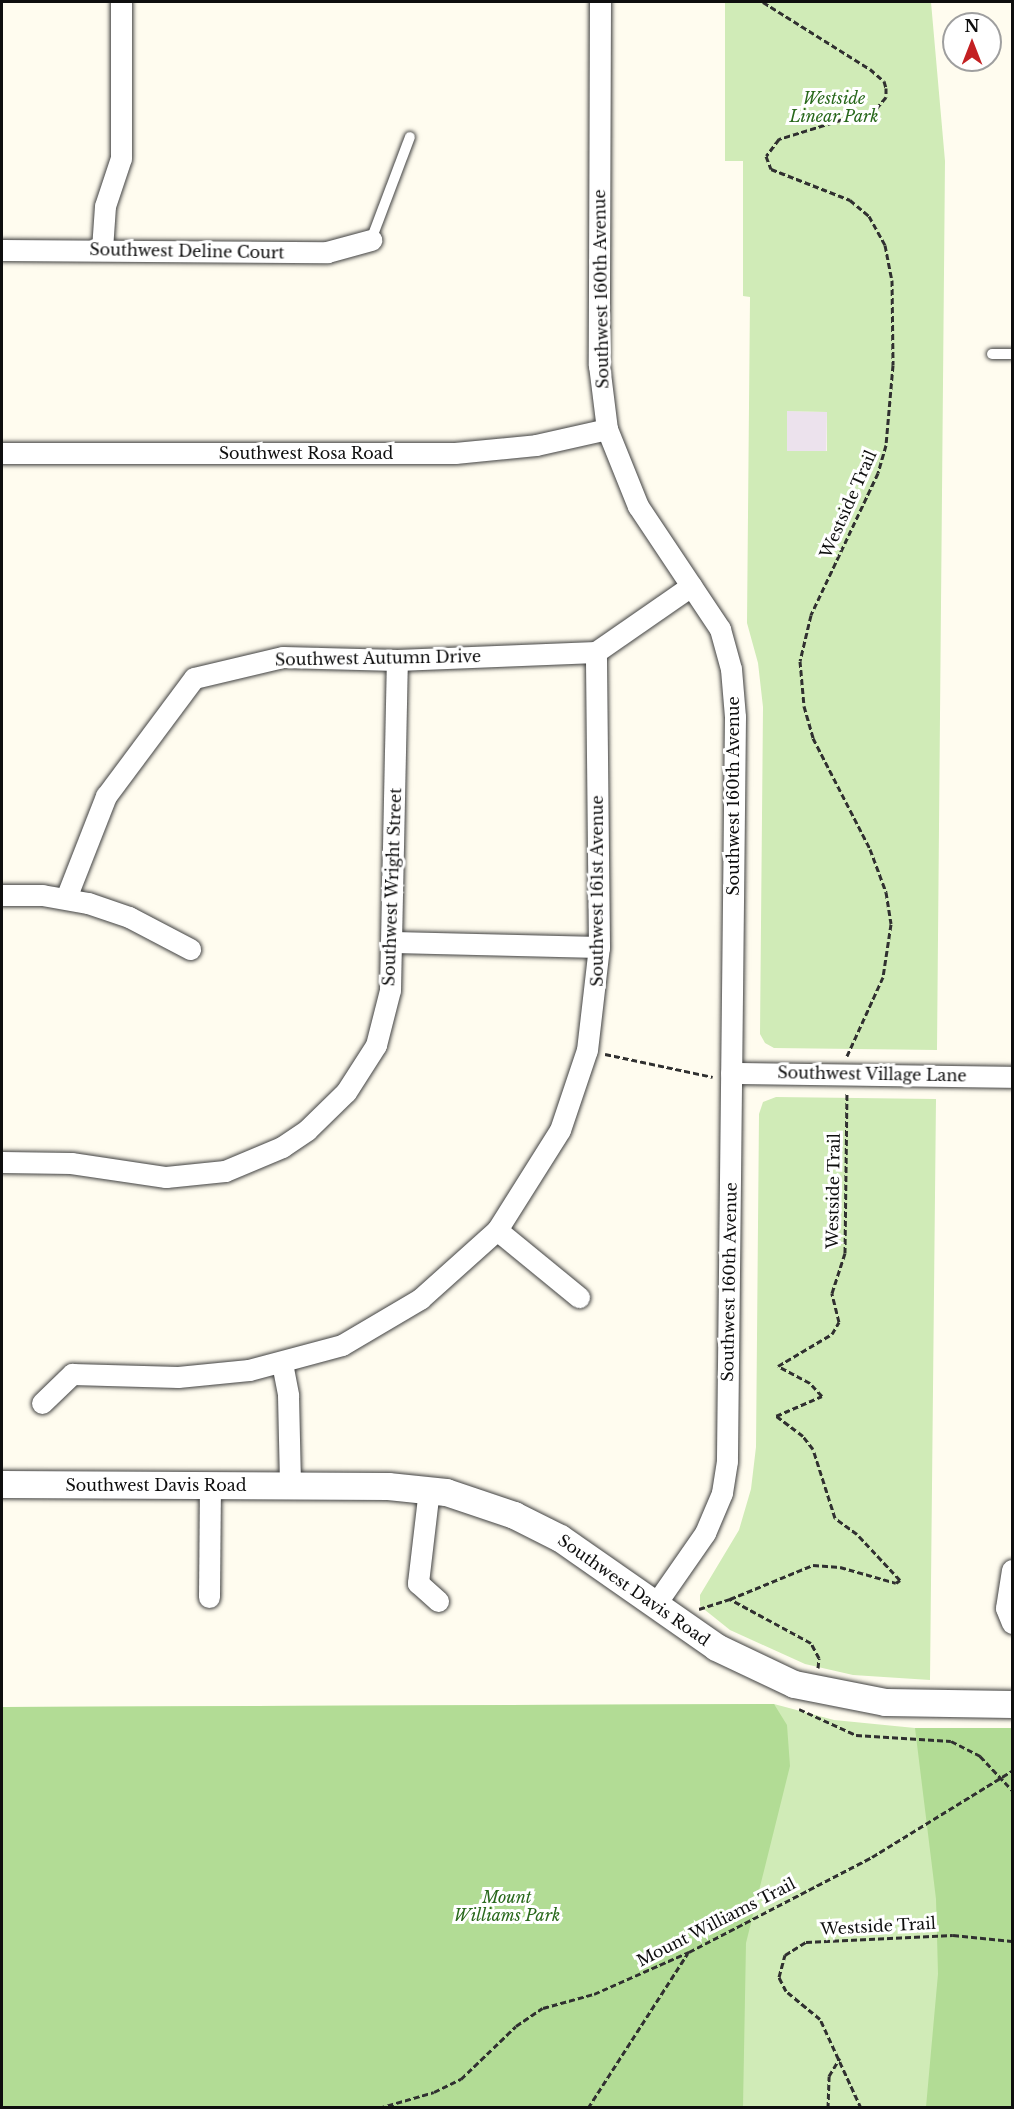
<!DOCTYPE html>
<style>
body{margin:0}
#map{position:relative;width:1014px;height:2109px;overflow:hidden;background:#fffcef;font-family:"Libre Baskerville",serif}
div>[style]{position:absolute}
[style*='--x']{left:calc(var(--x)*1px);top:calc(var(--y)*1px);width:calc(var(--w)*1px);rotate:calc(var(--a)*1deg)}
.industrial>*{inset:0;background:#ece2ed;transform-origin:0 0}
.green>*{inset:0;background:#d0ebb7}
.forest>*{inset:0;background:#b2dc95}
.path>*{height:3px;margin-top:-1.5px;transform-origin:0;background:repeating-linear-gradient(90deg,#303030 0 6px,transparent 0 9px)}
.roads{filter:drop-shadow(0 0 2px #414141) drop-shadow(0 0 2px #414141)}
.service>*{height:10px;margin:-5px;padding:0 5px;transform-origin:5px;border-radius:5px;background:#fff}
.minor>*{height:21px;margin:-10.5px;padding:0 10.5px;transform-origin:10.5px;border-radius:10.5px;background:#fff}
.tertiary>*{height:27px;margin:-13.5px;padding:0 13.5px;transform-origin:13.5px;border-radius:13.5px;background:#fff}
span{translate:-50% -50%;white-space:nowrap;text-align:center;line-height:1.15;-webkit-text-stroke:6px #fff;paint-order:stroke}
.park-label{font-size:16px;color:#28681b;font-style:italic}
.street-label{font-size:16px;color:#0e0e0e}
.frame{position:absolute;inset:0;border:3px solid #0e0e0e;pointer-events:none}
.north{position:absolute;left:942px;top:12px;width:60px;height:60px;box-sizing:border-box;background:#fff;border:2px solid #9f9f9f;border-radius:50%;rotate:0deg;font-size:16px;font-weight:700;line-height:24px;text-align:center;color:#0e0e0e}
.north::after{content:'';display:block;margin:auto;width:21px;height:27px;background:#c32022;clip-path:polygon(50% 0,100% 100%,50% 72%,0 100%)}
</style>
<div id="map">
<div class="industrial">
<div style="left:787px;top:411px;width:40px;height:40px;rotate:1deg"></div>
</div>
<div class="green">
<div style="clip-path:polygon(evenodd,725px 2px,931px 2px,945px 161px,937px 1050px,774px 1048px,765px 1043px,760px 1034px,763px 707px,758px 663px,747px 623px,750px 297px,743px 296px,743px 161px,725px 161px,725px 2px,787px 411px,827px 412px,827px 451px,787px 451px,787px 411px)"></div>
<div style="clip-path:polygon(776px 1097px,936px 1099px,930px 1680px,853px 1675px,805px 1664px,730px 1630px,700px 1606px,700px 1595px,739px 1530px,751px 1489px,756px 1447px,759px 1114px,763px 1102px)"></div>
<div style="clip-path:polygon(774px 1704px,834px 1720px,915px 1728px,1012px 1728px,1012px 2107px,2px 2107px,2px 1707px)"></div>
</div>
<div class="forest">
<div style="clip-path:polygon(774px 1704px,787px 1725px,790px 1766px,746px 1943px,743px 2107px,2px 2107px,2px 1707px)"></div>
<div style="clip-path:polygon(915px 1728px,1012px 1728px,1012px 2107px,926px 2107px,938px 1974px,936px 1899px)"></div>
</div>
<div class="path">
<div style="--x:763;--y:2;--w:126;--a:32.1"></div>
<div style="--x:870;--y:69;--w:18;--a:41"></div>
<div style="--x:884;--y:81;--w:7;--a:74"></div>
<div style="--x:886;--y:88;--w:9;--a:90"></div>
<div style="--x:886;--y:97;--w:16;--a:130"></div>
<div style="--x:876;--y:109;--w:102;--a:162.8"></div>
<div style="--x:779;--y:139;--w:21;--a:127"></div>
<div style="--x:766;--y:156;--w:14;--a:69"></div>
<div style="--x:771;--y:169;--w:85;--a:21.4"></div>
<div style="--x:850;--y:200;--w:25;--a:40"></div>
<div style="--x:869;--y:216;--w:33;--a:61"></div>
<div style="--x:885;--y:245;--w:36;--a:79"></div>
<div style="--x:892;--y:280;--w:85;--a:89.3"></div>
<div style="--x:893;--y:365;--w:80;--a:95"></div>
<div style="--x:886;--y:445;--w:29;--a:106"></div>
<div style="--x:878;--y:473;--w:157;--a:115.3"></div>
<div style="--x:811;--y:615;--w:47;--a:103.4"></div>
<div style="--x:800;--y:661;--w:45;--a:84.9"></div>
<div style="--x:804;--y:706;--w:33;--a:74"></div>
<div style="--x:813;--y:738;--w:125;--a:62.8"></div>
<div style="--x:870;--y:849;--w:46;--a:69.6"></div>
<div style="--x:886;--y:892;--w:32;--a:81"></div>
<div style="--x:891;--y:924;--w:54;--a:98.6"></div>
<div style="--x:883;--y:977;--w:87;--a:114.5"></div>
<div style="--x:605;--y:1054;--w:110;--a:12"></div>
<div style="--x:699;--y:1609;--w:33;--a:-18"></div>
<div style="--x:818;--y:1668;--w:10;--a:-84"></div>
<div style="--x:819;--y:1658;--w:17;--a:-118"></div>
<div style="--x:811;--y:1643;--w:92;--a:-151.5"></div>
<div style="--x:730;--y:1599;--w:90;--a:-22.3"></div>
<div style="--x:813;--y:1565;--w:27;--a:4"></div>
<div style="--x:840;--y:1567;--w:58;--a:15.9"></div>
<div style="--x:896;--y:1583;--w:5;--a:-37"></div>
<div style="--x:900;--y:1580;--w:63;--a:-133.1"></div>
<div style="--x:857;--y:1534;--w:27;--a:-144"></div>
<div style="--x:835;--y:1518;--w:72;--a:-107.7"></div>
<div style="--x:813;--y:1449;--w:16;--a:-128"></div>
<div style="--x:803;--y:1436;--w:34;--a:-143"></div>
<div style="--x:776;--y:1416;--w:50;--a:-23.5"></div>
<div style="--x:822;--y:1396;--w:18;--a:-133"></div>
<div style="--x:810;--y:1383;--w:36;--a:-152"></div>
<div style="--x:778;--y:1366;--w:63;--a:-30.7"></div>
<div style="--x:832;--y:1334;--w:14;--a:-60"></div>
<div style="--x:839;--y:1322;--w:30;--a:-104"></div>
<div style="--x:832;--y:1293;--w:42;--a:-72"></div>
<div style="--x:845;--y:1253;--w:160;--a:-89.3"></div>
<div style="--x:799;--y:1709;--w:63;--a:24.5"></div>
<div style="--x:856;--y:1735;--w:95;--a:3.6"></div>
<div style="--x:951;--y:1741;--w:33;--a:27"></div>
<div style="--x:980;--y:1756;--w:47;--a:46.7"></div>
<div style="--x:379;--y:2108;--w:57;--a:-16.2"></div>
<div style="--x:434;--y:2092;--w:30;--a:-26"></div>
<div style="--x:461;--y:2079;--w:76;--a:-43.9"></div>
<div style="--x:516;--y:2026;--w:32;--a:-34"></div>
<div style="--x:543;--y:2008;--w:53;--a:-15.4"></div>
<div style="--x:594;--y:1994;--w:104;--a:-23.9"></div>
<div style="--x:689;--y:1952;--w:206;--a:-27.4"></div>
<div style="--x:872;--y:1857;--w:164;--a:-31.6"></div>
<div style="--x:588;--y:2108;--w:184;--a:-57.2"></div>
<div style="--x:828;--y:2108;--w:32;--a:-88"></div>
<div style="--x:829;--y:2076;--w:21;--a:-59"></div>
<div style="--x:861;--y:2108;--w:98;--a:-114.7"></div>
<div style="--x:820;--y:2019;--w:44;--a:-140.5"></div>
<div style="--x:786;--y:1991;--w:16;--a:-117"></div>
<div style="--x:779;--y:1977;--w:23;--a:-75"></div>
<div style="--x:785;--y:1955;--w:25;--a:-32"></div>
<div style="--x:806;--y:1942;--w:147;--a:-2.7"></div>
<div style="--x:953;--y:1935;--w:59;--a:5.8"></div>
</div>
<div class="roads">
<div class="service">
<div style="--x:371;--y:240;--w:110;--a:-69.3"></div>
<div style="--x:992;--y:354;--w:20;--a:0"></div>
</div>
<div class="minor">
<div style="--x:600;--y:2;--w:363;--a:90.2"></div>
<div style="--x:599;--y:365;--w:64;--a:82.9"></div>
<div style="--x:607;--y:429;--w:83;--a:68.1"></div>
<div style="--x:638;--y:506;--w:148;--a:56.3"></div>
<div style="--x:720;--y:629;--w:41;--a:74.6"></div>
<div style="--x:731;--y:669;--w:48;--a:85.2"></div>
<div style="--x:735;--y:717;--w:744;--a:90.62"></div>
<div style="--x:727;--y:1461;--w:32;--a:99"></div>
<div style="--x:722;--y:1493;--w:43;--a:113"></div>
<div style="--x:705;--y:1533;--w:88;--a:124.8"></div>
<div style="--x:102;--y:249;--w:43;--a:-86"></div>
<div style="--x:105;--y:206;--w:51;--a:-71.6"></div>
<div style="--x:121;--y:158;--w:156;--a:-90"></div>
<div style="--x:2;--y:250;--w:325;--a:0.4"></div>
<div style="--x:327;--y:252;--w:46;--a:-15.3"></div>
<div style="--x:2;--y:453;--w:453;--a:0"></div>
<div style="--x:455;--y:453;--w:81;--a:-5.6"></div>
<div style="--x:536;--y:445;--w:73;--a:-12.7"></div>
<div style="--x:2;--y:895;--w:40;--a:0"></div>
<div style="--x:42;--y:895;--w:47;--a:9.9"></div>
<div style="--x:88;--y:903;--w:43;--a:18.9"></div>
<div style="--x:129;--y:917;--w:69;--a:27.7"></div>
<div style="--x:66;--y:898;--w:110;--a:-68.6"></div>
<div style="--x:106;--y:796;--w:147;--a:-53.3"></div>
<div style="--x:194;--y:678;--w:91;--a:-13.3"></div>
<div style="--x:283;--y:657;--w:114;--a:1.5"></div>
<div style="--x:397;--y:660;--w:199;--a:-2.3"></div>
<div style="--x:596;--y:652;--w:116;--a:-34.8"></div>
<div style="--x:394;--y:942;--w:205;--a:1.4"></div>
<div style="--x:731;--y:1073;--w:281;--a:0.8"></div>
<div style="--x:2;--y:1162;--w:69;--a:0.8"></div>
<div style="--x:71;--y:1163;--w:96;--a:8.4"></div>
<div style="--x:166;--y:1177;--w:59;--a:-5.8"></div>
<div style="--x:225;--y:1171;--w:62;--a:-22.8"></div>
<div style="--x:282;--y:1147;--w:30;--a:-34"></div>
<div style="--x:307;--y:1130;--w:54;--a:-44.3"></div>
<div style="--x:346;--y:1092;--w:56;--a:-57.4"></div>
<div style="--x:376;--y:1045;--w:57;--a:-75.7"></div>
<div style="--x:390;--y:990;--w:330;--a:-88.8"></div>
<div style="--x:497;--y:1230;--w:106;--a:39.3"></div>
<div style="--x:282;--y:1363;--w:33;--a:79"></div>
<div style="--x:288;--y:1395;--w:90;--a:88.7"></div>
<div style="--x:42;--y:1403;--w:42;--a:-44"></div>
<div style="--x:72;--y:1374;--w:106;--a:1.6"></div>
<div style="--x:178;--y:1377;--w:71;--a:-5.6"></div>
<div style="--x:249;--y:1370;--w:96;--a:-15"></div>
<div style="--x:342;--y:1345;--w:91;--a:-30.5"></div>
<div style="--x:420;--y:1299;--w:103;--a:-41.9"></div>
<div style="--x:497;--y:1230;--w:118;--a:-57.8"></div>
<div style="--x:560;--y:1130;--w:84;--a:-71.4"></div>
<div style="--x:587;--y:1050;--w:104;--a:-83.4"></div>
<div style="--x:599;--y:947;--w:295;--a:-90.6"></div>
<div style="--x:429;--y:1489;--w:95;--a:96.7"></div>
<div style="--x:418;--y:1583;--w:27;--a:42"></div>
<div style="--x:1012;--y:1570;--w:38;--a:99"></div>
<div style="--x:1006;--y:1608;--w:16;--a:68"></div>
<div style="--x:209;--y:1597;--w:112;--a:-89.5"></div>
</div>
<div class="tertiary">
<div style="--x:2;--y:1484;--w:386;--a:0.3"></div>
<div style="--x:388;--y:1486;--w:58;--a:5.9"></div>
<div style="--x:446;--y:1492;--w:72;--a:18.7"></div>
<div style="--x:514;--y:1515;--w:51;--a:26.6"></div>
<div style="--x:560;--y:1538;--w:190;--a:34.9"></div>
<div style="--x:716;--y:1647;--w:86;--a:25.4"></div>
<div style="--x:794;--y:1684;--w:93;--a:11.2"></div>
<div style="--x:885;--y:1702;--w:127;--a:0.9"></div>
</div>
</div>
<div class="park-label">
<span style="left:834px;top:107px">Westside<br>Linear Park</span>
<span style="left:507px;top:1906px">Mount<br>Williams Park</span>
</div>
<div class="street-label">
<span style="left:187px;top:251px;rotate:1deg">Southwest Deline Court</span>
<span style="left:601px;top:289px;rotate:-91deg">Southwest 160th Avenue</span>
<span style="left:306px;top:453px">Southwest Rosa Road</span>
<span style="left:848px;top:504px;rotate:-66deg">Westside Trail</span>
<span style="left:378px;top:658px;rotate:-1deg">Southwest Autumn Drive</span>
<span style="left:733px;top:796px;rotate:-90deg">Southwest 160th Avenue</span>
<span style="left:392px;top:887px;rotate:-88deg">Southwest Wright Street</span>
<span style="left:597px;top:891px;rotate:-90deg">Southwest 161st Avenue</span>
<span style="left:872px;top:1074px;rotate:1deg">Southwest Village Lane</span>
<span style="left:833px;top:1191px;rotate:-89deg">Westside Trail</span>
<span style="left:729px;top:1282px;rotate:-89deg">Southwest 160th Avenue</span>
<span style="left:156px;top:1485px">Southwest Davis Road</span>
<span style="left:634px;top:1590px;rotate:35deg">Southwest Davis Road</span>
<span style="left:716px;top:1922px;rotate:-27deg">Mount Williams Trail</span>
<span style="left:878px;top:1926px;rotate:-3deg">Westside Trail</span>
</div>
<div class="frame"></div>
<div class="north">N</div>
</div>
